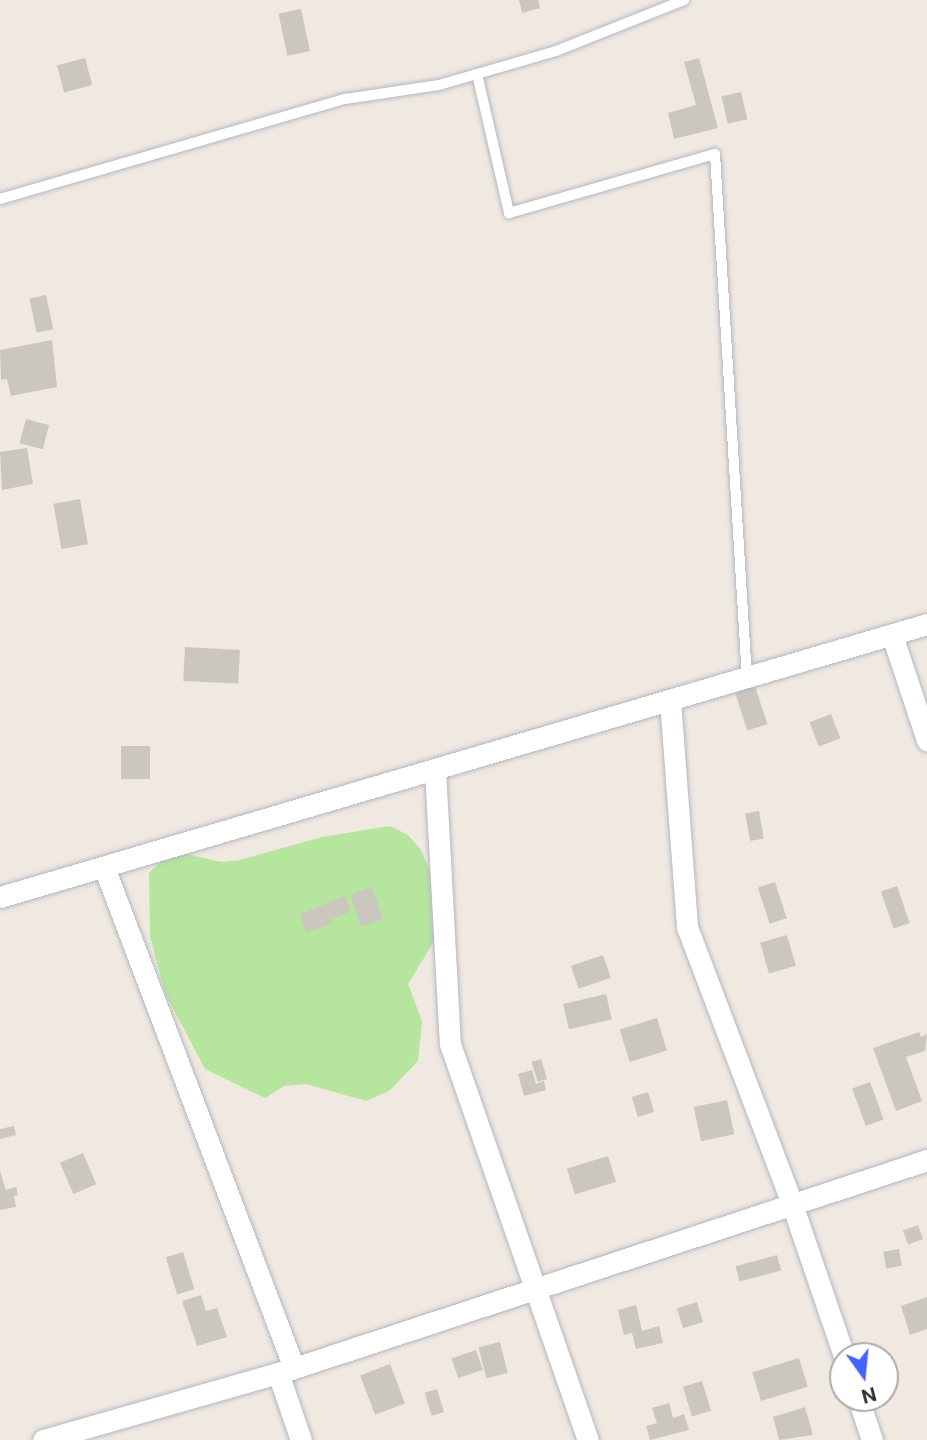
<!DOCTYPE html>
<style>
body{margin:0}
#map{position:relative;width:927px;height:1440px;overflow:hidden;background:#efe9e1;font-family:"Public Sans",sans-serif}
div>[style]{position:absolute}
[style*='--x']{left:calc(var(--x)*1px);top:calc(var(--y)*1px);width:calc(var(--w)*1px);rotate:calc(var(--a)*1deg)}
.green>*{inset:0;background:#b6e59e}
.building>*{inset:0;background:#cbc7bf;transform-origin:0 0}
.roads{filter:drop-shadow(0 0 2px #b4b7c1) drop-shadow(0 0 2px #b4b7c1)}
.lane>*{height:10px;margin:-5px;padding:0 5px;transform-origin:5px;border-radius:5px;background:#fff}
.street>*{height:21px;margin:-10.5px;padding:0 10.5px;transform-origin:10.5px;border-radius:10.5px;background:#fff}
span{translate:-50% -50%;white-space:nowrap;text-align:center;line-height:1.15;-webkit-text-stroke:6px #fff;paint-order:stroke}
.north{position:absolute;left:829px;top:1342px;width:70px;height:70px;box-sizing:border-box;background:#fff;border:2px solid #ababab;border-radius:50%;rotate:165deg;font-size:19px;font-weight:700;line-height:28px;text-align:center;color:#2e2e2e}
.north::after{content:'';display:block;margin:auto;width:24px;height:32px;background:#4264fb;clip-path:polygon(50% 0,100% 100%,50% 72%,0 100%)}
</style>
<div id="map">
<div class="green">
<div style="clip-path:polygon(390px 826px,408px 835px,421px 850px,437px 887px,442px 928px,408px 984px,422px 1021px,418px 1061px,389px 1091px,366px 1101px,306px 1084px,284px 1086px,265px 1098px,205px 1069px,165px 993px,150px 936px,149px 873px,165px 858px,182px 853px,221px 862px,240px 860px,322px 837px)"></div>
</div>
<div class="building">
<div style="clip-path:polygon(519px 0,538px 0,540px 8px,522px 13px)"></div>
<div style="left:301px;top:9px;width:43px;height:23px;rotate:78deg"></div>
<div style="left:85px;top:58px;width:28px;height:29px;rotate:75deg"></div>
<div style="clip-path:polygon(699px 58px,718px 128px,674px 139px,668px 113px,696px 105px,684px 62px)"></div>
<div style="left:741px;top:92px;width:28px;height:20px;rotate:77deg"></div>
<div style="left:46px;top:295px;width:35px;height:17px;rotate:78deg"></div>
<div style="clip-path:polygon(52px 340px,57px 387px,11px 396px,7px 379px,1px 380px,0 350px)"></div>
<div style="left:26px;top:419px;width:24px;height:25px;rotate:15deg"></div>
<div style="clip-path:polygon(27px 448px,33px 484px,2px 490px,0 452px)"></div>
<div style="left:80px;top:499px;width:46px;height:27px;rotate:80deg"></div>
<div style="left:185px;top:647px;width:55px;height:34px;rotate:3deg"></div>
<div style="left:755px;top:686px;width:40px;height:21px;rotate:72deg"></div>
<div style="left:831px;top:714px;width:26px;height:23px;rotate:69deg"></div>
<div style="left:121px;top:746px;width:29px;height:33px"></div>
<div style="left:759px;top:811px;width:28px;height:14px;rotate:80deg"></div>
<div style="left:775px;top:882px;width:38px;height:18px;rotate:72deg"></div>
<div style="left:897px;top:886px;width:39px;height:17px;rotate:71deg"></div>
<div style="left:372px;top:887px;width:34px;height:23px;rotate:71deg"></div>
<div style="clip-path:polygon(346px 896px,351px 912px,332px 918px,328px 908px,332px 924px,306px 932px,300px 914px)"></div>
<div style="left:787px;top:935px;width:32px;height:28px;rotate:74deg"></div>
<div style="left:603px;top:955px;width:24px;height:34px;rotate:71deg"></div>
<div style="left:606px;top:994px;width:26px;height:44px;rotate:77deg"></div>
<div style="left:657px;top:1018px;width:34px;height:39px;rotate:73deg"></div>
<div style="clip-path:polygon(919px 1032px,921px 1037px,927px 1034px,925px 1051px,906px 1057px,922px 1101px,896px 1111px,873px 1048px)"></div>
<div style="left:541px;top:1059px;width:21px;height:10px;rotate:73deg"></div>
<div style="clip-path:polygon(532px 1070px,536px 1084px,544px 1081px,546px 1090px,524px 1096px,518px 1074px)"></div>
<div style="left:870px;top:1082px;width:40px;height:19px;rotate:70deg"></div>
<div style="left:648px;top:1092px;width:21px;height:17px;rotate:73deg"></div>
<div style="left:727px;top:1100px;width:35px;height:34px;rotate:78deg"></div>
<div style="clip-path:polygon(14px 1126px,16px 1135px,0 1139px,0 1129px)"></div>
<div style="left:83px;top:1153px;width:34px;height:25px;rotate:67deg"></div>
<div style="left:608px;top:1156px;width:27px;height:43px;rotate:73deg"></div>
<div style="clip-path:polygon(0 1171px,6px 1190px,16px 1187px,18px 1195px,14px 1196px,16px 1207px,0 1210px)"></div>
<div style="left:918px;top:1225px;width:15px;height:16px;rotate:70deg"></div>
<div style="left:899px;top:1249px;width:17px;height:16px;rotate:80deg"></div>
<div style="left:183px;top:1252px;width:39px;height:18px;rotate:73deg"></div>
<div style="left:777px;top:1255px;width:16px;height:43px;rotate:75deg"></div>
<div style="clip-path:polygon(201px 1295px,206px 1311px,217px 1308px,227px 1337px,197px 1346px,182px 1301px)"></div>
<div style="clip-path:polygon(927px 1297px,927px 1329px,910px 1335px,901px 1306px)"></div>
<div style="left:697px;top:1302px;width:21px;height:21px;rotate:73deg"></div>
<div style="clip-path:polygon(636px 1305px,642px 1331px,659px 1326px,663px 1343px,636px 1349px,632px 1333px,624px 1335px,618px 1310px)"></div>
<div style="left:500px;top:1342px;width:32px;height:22px;rotate:76deg"></div>
<div style="left:476px;top:1350px;width:21px;height:26px;rotate:71deg"></div>
<div style="left:799px;top:1358px;width:30px;height:49px;rotate:73deg"></div>
<div style="left:390px;top:1364px;width:42px;height:32px;rotate:69deg"></div>
<div style="left:702px;top:1381px;width:31px;height:20px;rotate:73deg"></div>
<div style="left:437px;top:1389px;width:24px;height:13px;rotate:73deg"></div>
<div style="clip-path:polygon(669px 1403px,673px 1418px,684px 1414px,689px 1430px,650px 1440px,646px 1426px,657px 1423px,652px 1408px)"></div>
<div style="clip-path:polygon(805px 1407px,813px 1435px,779px 1440px,773px 1417px)"></div>
</div>
<div class="roads">
<div class="lane">
<div style="--x:477;--y:74;--w:143;--a:77"></div>
<div style="--x:509;--y:213;--w:214;--a:-16"></div>
<div style="--x:715;--y:154;--w:525;--a:86.51"></div>
<div style="--x:0;--y:199;--w:359;--a:-16.2"></div>
<div style="--x:345;--y:99;--w:95;--a:-8.5"></div>
<div style="--x:439;--y:85;--w:122;--a:-16.2"></div>
<div style="--x:556;--y:51;--w:138;--a:-21.7"></div>
</div>
<div class="street">
<div style="--x:892;--y:635;--w:111;--a:71.6"></div>
<div style="--x:670;--y:700;--w:228;--a:85.7"></div>
<div style="--x:687;--y:927;--w:296;--a:69.2"></div>
<div style="--x:792;--y:1204;--w:161;--a:71.1"></div>
<div style="--x:435;--y:769;--w:275;--a:86.9"></div>
<div style="--x:450;--y:1044;--w:419;--a:70.8"></div>
<div style="--x:104;--y:867;--w:536;--a:69.23"></div>
<div style="--x:0;--y:897;--w:966;--a:-16.41"></div>
<div style="--x:278;--y:1373;--w:71;--a:71.1"></div>
<div style="--x:858;--y:1398;--w:44;--a:71.6"></div>
<div style="--x:43;--y:1440;--w:252;--a:-15.9"></div>
<div style="--x:285;--y:1371;--w:676;--a:-18.19"></div>
</div>
</div>
<div class="north">N</div>
</div>
